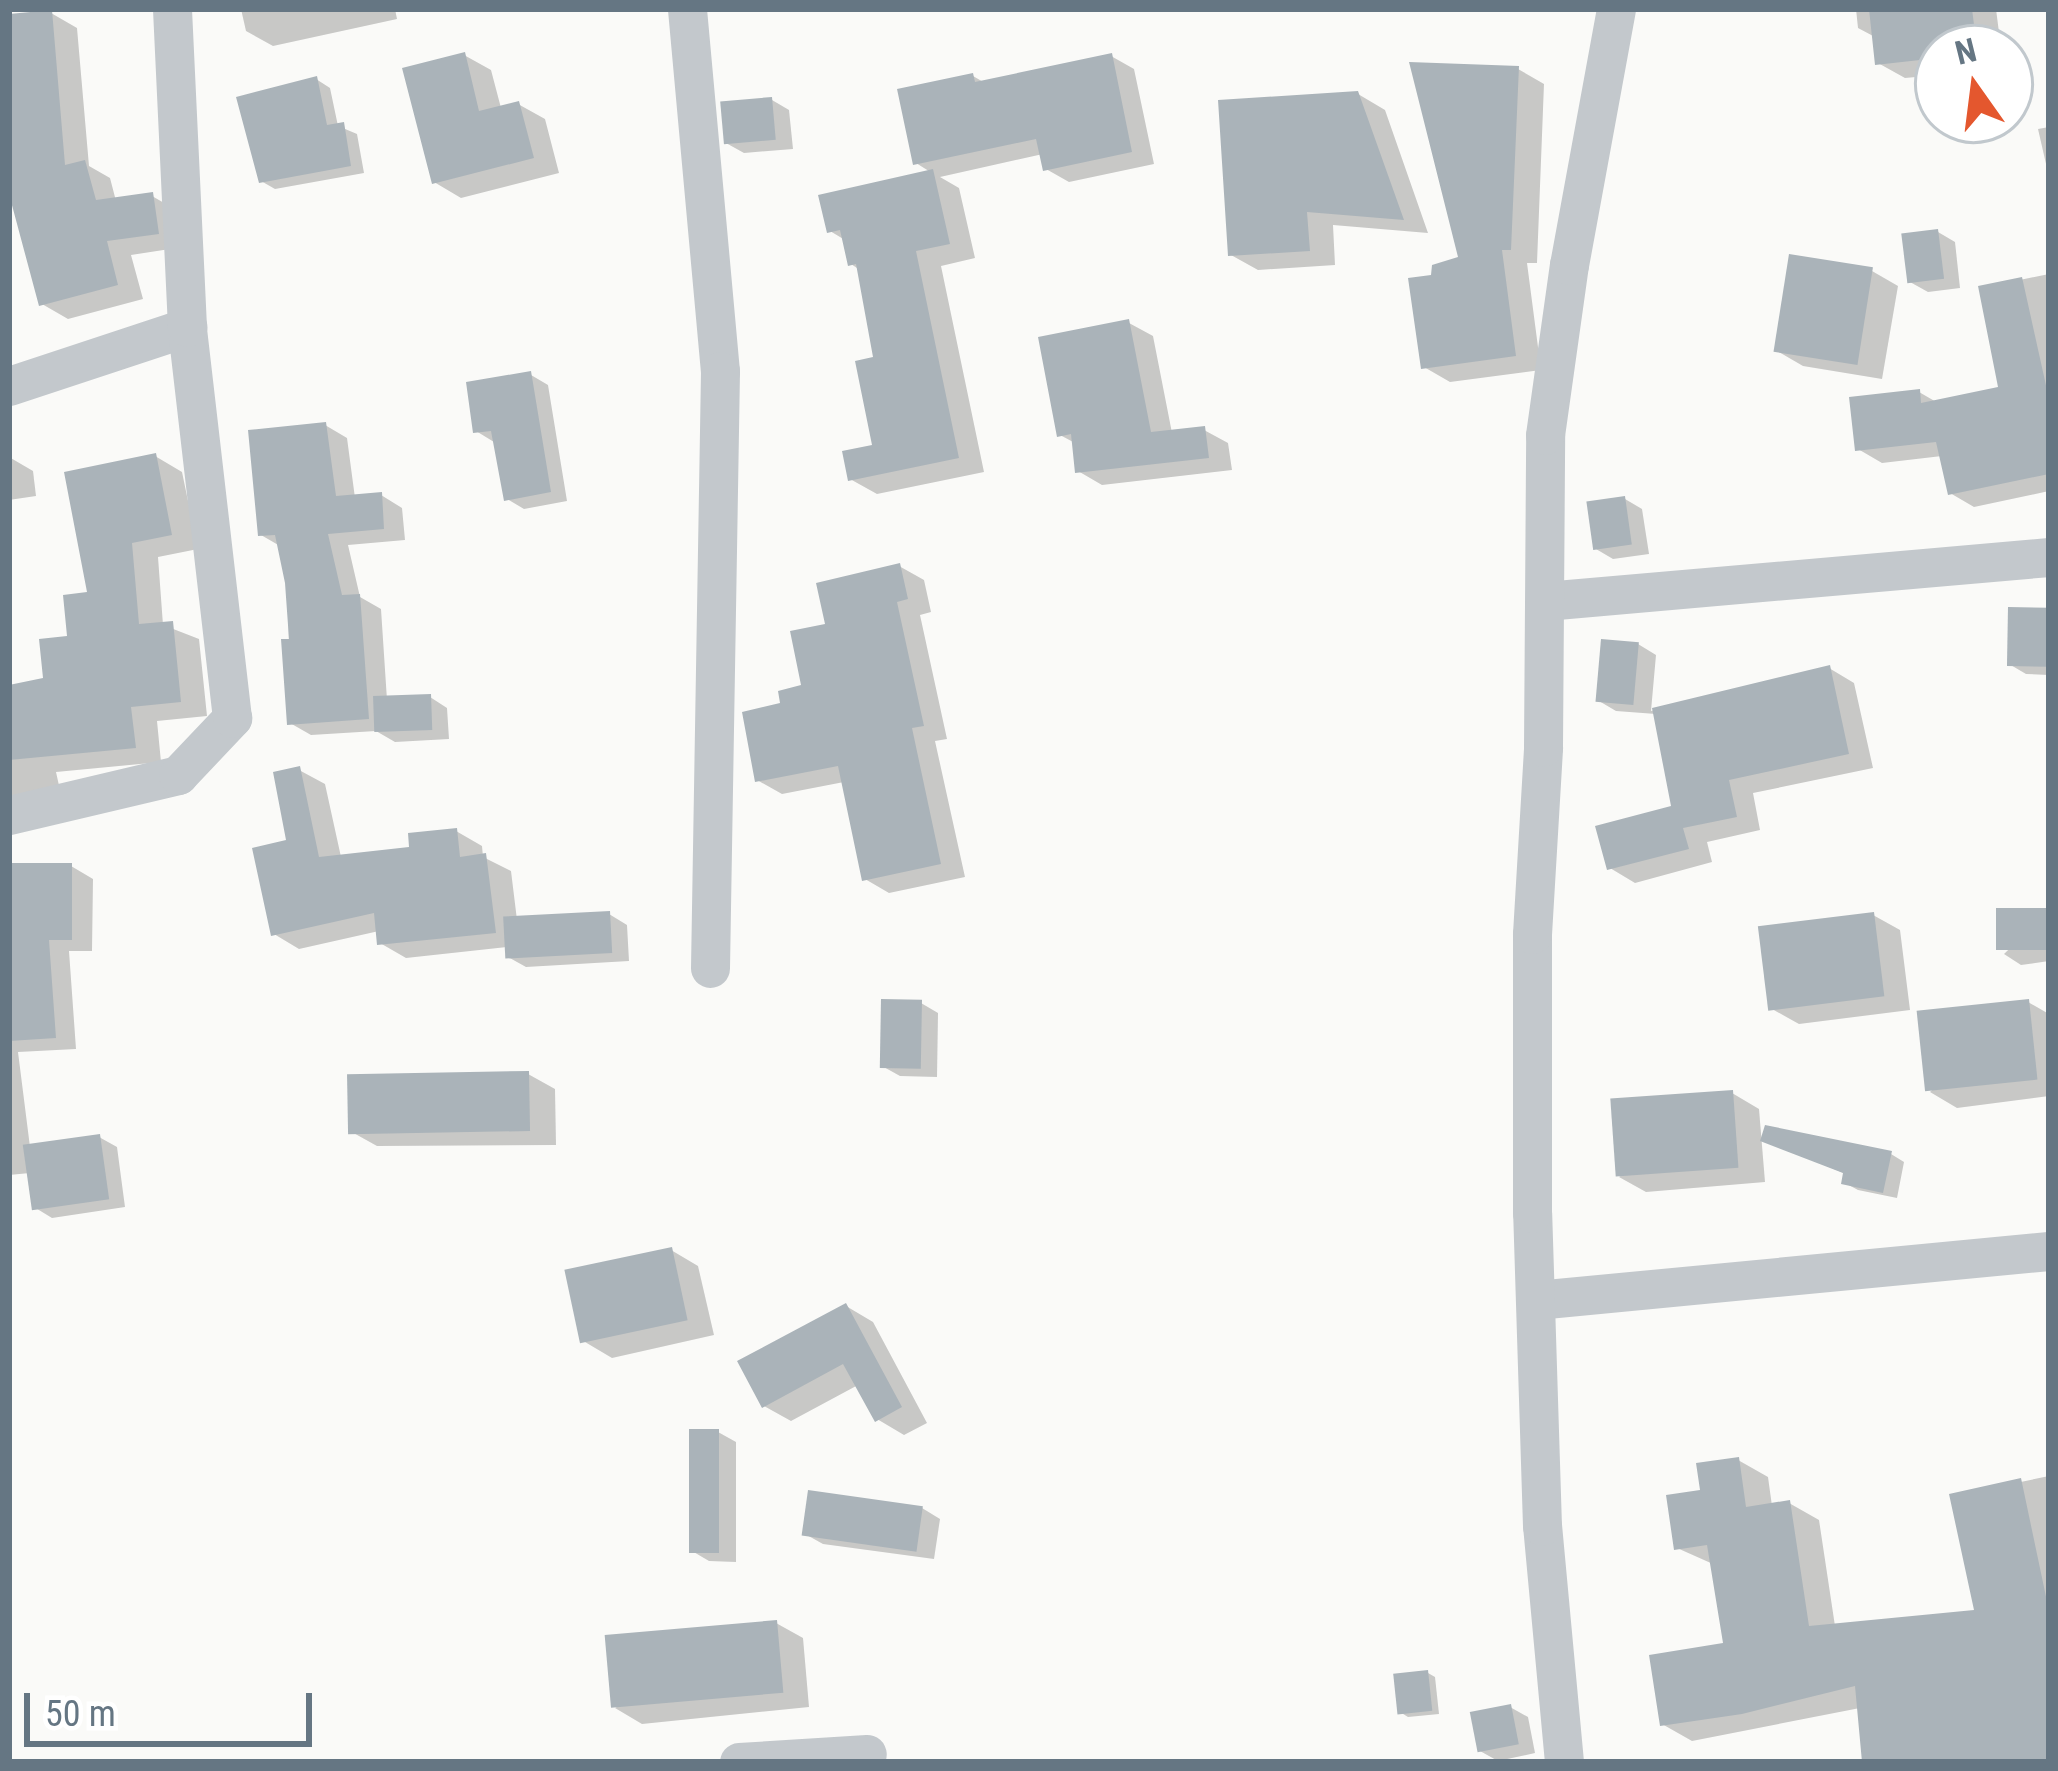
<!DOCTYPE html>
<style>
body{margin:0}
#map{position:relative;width:2058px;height:1771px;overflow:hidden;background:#fafaf8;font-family:"Roboto Condensed",sans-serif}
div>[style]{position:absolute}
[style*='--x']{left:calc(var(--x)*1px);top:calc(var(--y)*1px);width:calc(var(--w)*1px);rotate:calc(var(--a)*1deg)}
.shadow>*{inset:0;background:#0003}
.building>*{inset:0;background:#aab3b9;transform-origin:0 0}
.minor>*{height:39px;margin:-19.5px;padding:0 19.5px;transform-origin:19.5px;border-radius:19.5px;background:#c3c8cc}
span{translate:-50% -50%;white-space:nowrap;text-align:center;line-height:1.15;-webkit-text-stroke:12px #fff;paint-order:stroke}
.frame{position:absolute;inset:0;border:12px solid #657683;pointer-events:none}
.north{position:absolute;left:1914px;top:24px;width:120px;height:120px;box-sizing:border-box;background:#fff;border:3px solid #c1c8cd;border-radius:50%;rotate:346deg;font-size:33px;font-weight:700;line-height:48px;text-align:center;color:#657683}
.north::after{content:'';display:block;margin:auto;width:42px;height:54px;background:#e4572e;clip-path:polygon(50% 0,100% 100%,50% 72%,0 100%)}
.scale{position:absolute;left:24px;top:1693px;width:288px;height:54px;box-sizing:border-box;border:6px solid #657683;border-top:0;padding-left:15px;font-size:36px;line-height:42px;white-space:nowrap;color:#657683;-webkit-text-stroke:9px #fff;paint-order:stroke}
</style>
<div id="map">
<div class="shadow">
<div style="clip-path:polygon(241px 9px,395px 9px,397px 19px,273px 46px,246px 31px)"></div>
<div style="clip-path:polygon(1856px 9px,1996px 9px,2001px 48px,1938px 48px,1938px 75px,1905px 78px,1878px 63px,1875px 37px,1858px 28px)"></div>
<div style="clip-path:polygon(51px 13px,77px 28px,89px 166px,110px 178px,116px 201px,152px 196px,178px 211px,183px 247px,131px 255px,143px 299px,68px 319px,42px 304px,9px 182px,9px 17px)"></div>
<div style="clip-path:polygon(464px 55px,491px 70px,501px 108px,518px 104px,545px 119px,559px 173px,461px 198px,434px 182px)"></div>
<div style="clip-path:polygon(1111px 56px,1134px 69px,1154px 164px,1069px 182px,1046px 169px,1043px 154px,940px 177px,959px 188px,975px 258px,941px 266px,984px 472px,877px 494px,850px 479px,875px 447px,876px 359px,860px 270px,851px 264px,845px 240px,830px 231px,932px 173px,916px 163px,973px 76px,985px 83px)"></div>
<div style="clip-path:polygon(1518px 69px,1544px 84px,1537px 263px,1527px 263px,1541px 370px,1450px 382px,1424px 367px,1434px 277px,1461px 259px)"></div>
<div style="clip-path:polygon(316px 79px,330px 88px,338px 126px,357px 134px,364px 173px,275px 189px,261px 181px)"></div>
<div style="clip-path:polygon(1358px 94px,1385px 110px,1428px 233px,1333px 225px,1335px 265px,1258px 270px,1231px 255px)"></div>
<div style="clip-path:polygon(772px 100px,789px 110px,793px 149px,744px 153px,726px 143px)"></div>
<div style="clip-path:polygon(2049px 127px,2049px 177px,2038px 129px)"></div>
<div style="clip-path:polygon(1938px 232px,1955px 242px,1960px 288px,1928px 292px,1910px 282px)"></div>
<div style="clip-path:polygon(1872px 271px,1898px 286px,1882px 379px,1803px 366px,1777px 351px)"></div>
<div style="clip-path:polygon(2049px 274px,2049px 491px,1974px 507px,1950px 493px,1942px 456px,1882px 463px,1858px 449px,1919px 392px,1938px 403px,2002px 389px,1981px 288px)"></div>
<div style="clip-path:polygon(1129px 323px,1153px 336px,1172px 433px,1204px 430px,1228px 443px,1232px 470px,1102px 485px,1078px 471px,1075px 443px,1060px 435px)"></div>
<div style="clip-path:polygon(531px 375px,548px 385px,567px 501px,524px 509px,507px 499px,494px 442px,476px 431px)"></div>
<div style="clip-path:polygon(325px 425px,347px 438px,355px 498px,381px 495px,402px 508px,405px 540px,348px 545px,360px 597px,381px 609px,387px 700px,430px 697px,447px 708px,449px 739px,395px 742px,376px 731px,311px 735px,290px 723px,288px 583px,280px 546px,261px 535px)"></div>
<div style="clip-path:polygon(155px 456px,182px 472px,198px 549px,158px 557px,163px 625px,199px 639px,207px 716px,157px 721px,161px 762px,56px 772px,60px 790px,9px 801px,9px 688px,46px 680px)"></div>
<div style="clip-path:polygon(9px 457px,33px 471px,36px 496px,9px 500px)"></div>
<div style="clip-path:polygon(1625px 499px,1642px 509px,1649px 554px,1613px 559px,1596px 549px)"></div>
<div style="clip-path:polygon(899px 566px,924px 580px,931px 612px,920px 615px,947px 739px,935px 741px,965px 877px,889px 893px,865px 879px,844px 782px,782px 794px,757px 780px,784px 705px,805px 688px,829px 626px)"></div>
<div style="clip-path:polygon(2049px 611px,2049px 675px,2026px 674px,2009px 664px)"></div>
<div style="clip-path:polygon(1638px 644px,1656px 655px,1651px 711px,1829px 668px,1854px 683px,1873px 768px,1753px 793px,1760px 830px,1707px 842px,1712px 862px,1635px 883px,1610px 868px,1675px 808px,1656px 714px,1616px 711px,1599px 701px)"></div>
<div style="clip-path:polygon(299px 770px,325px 784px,341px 857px,412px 850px,456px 831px,482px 846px,483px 857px,511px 871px,517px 920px,609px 914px,627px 925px,629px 961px,526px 967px,508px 957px,507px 947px,406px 958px,380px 943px,379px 931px,299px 949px,274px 934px)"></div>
<div style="clip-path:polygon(9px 866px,71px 866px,93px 879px,92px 951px,69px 951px,76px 1049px,18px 1052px,30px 1147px,99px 1137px,117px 1147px,125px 1207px,52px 1218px,34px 1207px,30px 1173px,9px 1175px)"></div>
<div style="clip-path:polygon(2049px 911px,2049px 961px,2021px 965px,2004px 954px)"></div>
<div style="clip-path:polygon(1873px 915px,1900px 930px,1910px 1010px,1799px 1024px,1772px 1009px)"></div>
<div style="clip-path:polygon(2028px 1002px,2049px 1014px,2049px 1096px,1957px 1108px,1930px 1092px)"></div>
<div style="clip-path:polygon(921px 1003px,938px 1013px,937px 1077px,900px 1076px,882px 1066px)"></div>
<div style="clip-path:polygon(528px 1074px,555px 1089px,556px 1145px,377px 1146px,350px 1131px)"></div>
<div style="clip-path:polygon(1732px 1093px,1759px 1109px,1765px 1182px,1646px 1192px,1619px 1177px)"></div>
<div style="clip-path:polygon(1764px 1140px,1891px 1154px,1904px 1162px,1897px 1198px,1858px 1190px,1845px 1183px,1846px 1174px)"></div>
<div style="clip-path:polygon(671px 1250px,698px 1266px,714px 1335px,612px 1358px,585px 1342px)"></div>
<div style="clip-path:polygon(846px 1306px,873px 1322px,927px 1423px,904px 1435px,877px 1419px,858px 1385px,791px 1421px,764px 1406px)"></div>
<div style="clip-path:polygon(718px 1432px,736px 1442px,736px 1562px,709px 1561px,692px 1551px)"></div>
<div style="clip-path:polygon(1738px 1460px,1768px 1477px,1772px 1506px,1789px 1503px,1819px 1520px,1835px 1626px,1978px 1613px,1953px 1496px,2049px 1476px,2049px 1762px,1865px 1762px,1860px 1708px,1692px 1741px,1662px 1724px,1726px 1645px,1713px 1564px,1677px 1548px,1704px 1493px)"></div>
<div style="clip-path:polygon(922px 1508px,940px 1519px,934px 1559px,823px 1544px,805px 1534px)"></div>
<div style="clip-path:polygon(776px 1623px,803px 1638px,809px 1707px,642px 1724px,615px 1708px)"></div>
<div style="clip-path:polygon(1428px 1673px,1435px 1677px,1439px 1714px,1408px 1717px,1400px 1712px)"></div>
<div style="clip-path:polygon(1510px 1707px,1528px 1717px,1535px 1753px,1498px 1761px,1480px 1751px)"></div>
</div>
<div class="building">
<div style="clip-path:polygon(1869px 9px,1972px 9px,1977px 48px,1938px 48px,1938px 58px,1875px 65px)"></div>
<div style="clip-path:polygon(52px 10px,65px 165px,85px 160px,96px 200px,153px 192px,159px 234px,107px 241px,118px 285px,39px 306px,9px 194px,9px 14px)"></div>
<div style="clip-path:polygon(465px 52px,479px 111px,519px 101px,534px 158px,432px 184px,402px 68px)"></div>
<div style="clip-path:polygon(1112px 53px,1132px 152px,1043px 171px,1036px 139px,913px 165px,897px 89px,973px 73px,975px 82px)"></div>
<div style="clip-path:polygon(1409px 62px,1519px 66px,1511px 250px,1502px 250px,1516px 356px,1421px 369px,1408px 278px,1431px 275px,1432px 265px,1458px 257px)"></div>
<div style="clip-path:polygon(317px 76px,327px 125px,344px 122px,351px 166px,259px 183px,236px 97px)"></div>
<div style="clip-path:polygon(1358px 91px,1404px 220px,1307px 212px,1310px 251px,1228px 256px,1218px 100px)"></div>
<div style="left:772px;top:97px;width:43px;height:52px;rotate:85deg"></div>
<div style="clip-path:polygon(933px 169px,950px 244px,916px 251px,959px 458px,848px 481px,842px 451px,872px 445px,855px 361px,873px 357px,856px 264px,848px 266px,840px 230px,827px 233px,818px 195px)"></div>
<div style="left:1938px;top:229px;width:50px;height:37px;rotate:83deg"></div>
<div style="left:1789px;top:254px;width:85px;height:99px;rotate:9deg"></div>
<div style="clip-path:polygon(2022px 277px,2049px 399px,2049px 474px,1948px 495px,1936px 442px,1855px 451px,1849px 397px,1920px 389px,1921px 403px,1998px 387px,1978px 286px)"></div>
<div style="clip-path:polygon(1129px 319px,1151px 432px,1205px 426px,1209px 458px,1075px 473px,1071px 434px,1057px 437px,1038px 337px)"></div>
<div style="clip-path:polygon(531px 371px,551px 492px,504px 501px,491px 431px,473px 433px,466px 382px)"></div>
<div style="clip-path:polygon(326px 422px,336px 496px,382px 492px,384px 529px,328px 534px,342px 595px,360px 594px,369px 719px,287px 725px,281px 639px,289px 639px,285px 583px,275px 535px,258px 536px,248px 430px)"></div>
<div style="clip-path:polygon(156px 453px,172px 535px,132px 543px,139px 624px,173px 621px,181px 702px,131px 707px,136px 748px,9px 760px,9px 685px,43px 678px,39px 639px,67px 636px,63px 595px,87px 592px,64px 472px)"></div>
<div style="left:1625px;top:496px;width:49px;height:39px;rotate:82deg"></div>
<div style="clip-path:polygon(900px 563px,908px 599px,897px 602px,924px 726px,912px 728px,941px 864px,862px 881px,838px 766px,755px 782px,742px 712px,780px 703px,778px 691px,801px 685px,790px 631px,825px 624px,816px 583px)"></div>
<div style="left:2008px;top:607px;width:41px;height:59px;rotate:1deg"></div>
<div style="left:1601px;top:639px;width:38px;height:63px;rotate:5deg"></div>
<div style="clip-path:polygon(1830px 665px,1849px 754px,1729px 780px,1737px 817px,1683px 828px,1689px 849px,1607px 870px,1595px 826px,1671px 806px,1652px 708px)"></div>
<div style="left:431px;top:694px;width:36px;height:58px;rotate:88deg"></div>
<div style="clip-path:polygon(300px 766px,319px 857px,409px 847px,408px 833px,457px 828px,460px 857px,486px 853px,496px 933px,377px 945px,374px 913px,271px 936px,252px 848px,286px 840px,273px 772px)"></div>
<div style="clip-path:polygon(9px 863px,72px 863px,72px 940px,49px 940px,56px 1038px,9px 1041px)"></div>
<div style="left:2049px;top:908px;width:42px;height:53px;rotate:90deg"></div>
<div style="left:610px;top:911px;width:42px;height:107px;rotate:87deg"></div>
<div style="left:1874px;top:912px;width:85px;height:117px;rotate:83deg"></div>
<div style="left:881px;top:999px;width:41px;height:69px;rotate:1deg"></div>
<div style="left:2029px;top:999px;width:81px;height:113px;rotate:84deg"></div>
<div style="left:529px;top:1071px;width:60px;height:182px;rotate:89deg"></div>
<div style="left:1733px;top:1090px;width:78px;height:123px;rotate:86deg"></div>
<div style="clip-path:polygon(1765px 1125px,1892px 1151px,1883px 1193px,1841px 1184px,1843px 1173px,1760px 1141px)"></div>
<div style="left:100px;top:1134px;width:66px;height:78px;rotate:82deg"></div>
<div style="left:672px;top:1247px;width:75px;height:110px;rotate:78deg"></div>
<div style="clip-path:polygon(846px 1303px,902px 1407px,875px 1422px,843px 1364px,762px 1408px,737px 1361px)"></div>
<div style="left:689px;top:1429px;width:30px;height:124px"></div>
<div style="clip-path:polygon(1739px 1457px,1746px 1507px,1790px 1500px,1809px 1626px,1974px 1610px,1949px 1494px,2021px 1478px,2049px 1611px,2049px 1762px,1862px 1762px,1855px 1686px,1742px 1714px,1660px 1726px,1649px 1655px,1723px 1643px,1707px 1545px,1674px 1550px,1666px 1495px,1700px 1490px,1696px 1463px)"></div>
<div style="left:808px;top:1490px;width:116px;height:46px;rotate:8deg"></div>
<div style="left:777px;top:1620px;width:73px;height:173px;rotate:85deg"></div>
<div style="left:1428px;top:1670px;width:41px;height:35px;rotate:84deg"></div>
<div style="left:1511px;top:1704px;width:41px;height:42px;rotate:79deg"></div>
</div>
<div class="minor">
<div style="--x:687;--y:9;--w:364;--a:84.8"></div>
<div style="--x:720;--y:371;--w:597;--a:90.96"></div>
<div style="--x:9;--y:386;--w:188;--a:-18.3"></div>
<div style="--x:1545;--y:601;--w:506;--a:-4.99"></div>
<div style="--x:9;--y:815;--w:174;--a:-13.3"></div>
<div style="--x:178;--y:775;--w:79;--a:-46.5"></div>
<div style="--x:232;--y:718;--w:394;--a:-96.6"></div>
<div style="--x:187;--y:327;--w:318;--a:-92.7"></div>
<div style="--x:1536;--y:1300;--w:515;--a:-5.46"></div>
<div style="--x:739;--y:1762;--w:128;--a:-3.6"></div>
<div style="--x:1564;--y:1762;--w:237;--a:-95.3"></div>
<div style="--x:1542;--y:1526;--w:313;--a:-91.8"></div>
<div style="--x:1532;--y:1213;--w:279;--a:-90"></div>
<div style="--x:1532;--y:934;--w:187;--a:-86.6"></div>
<div style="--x:1543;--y:747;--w:312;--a:-89.6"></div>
<div style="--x:1545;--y:435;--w:172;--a:-82"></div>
<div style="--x:1569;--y:265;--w:260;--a:-79.6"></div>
</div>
<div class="frame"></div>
<div class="north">N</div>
<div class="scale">50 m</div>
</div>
